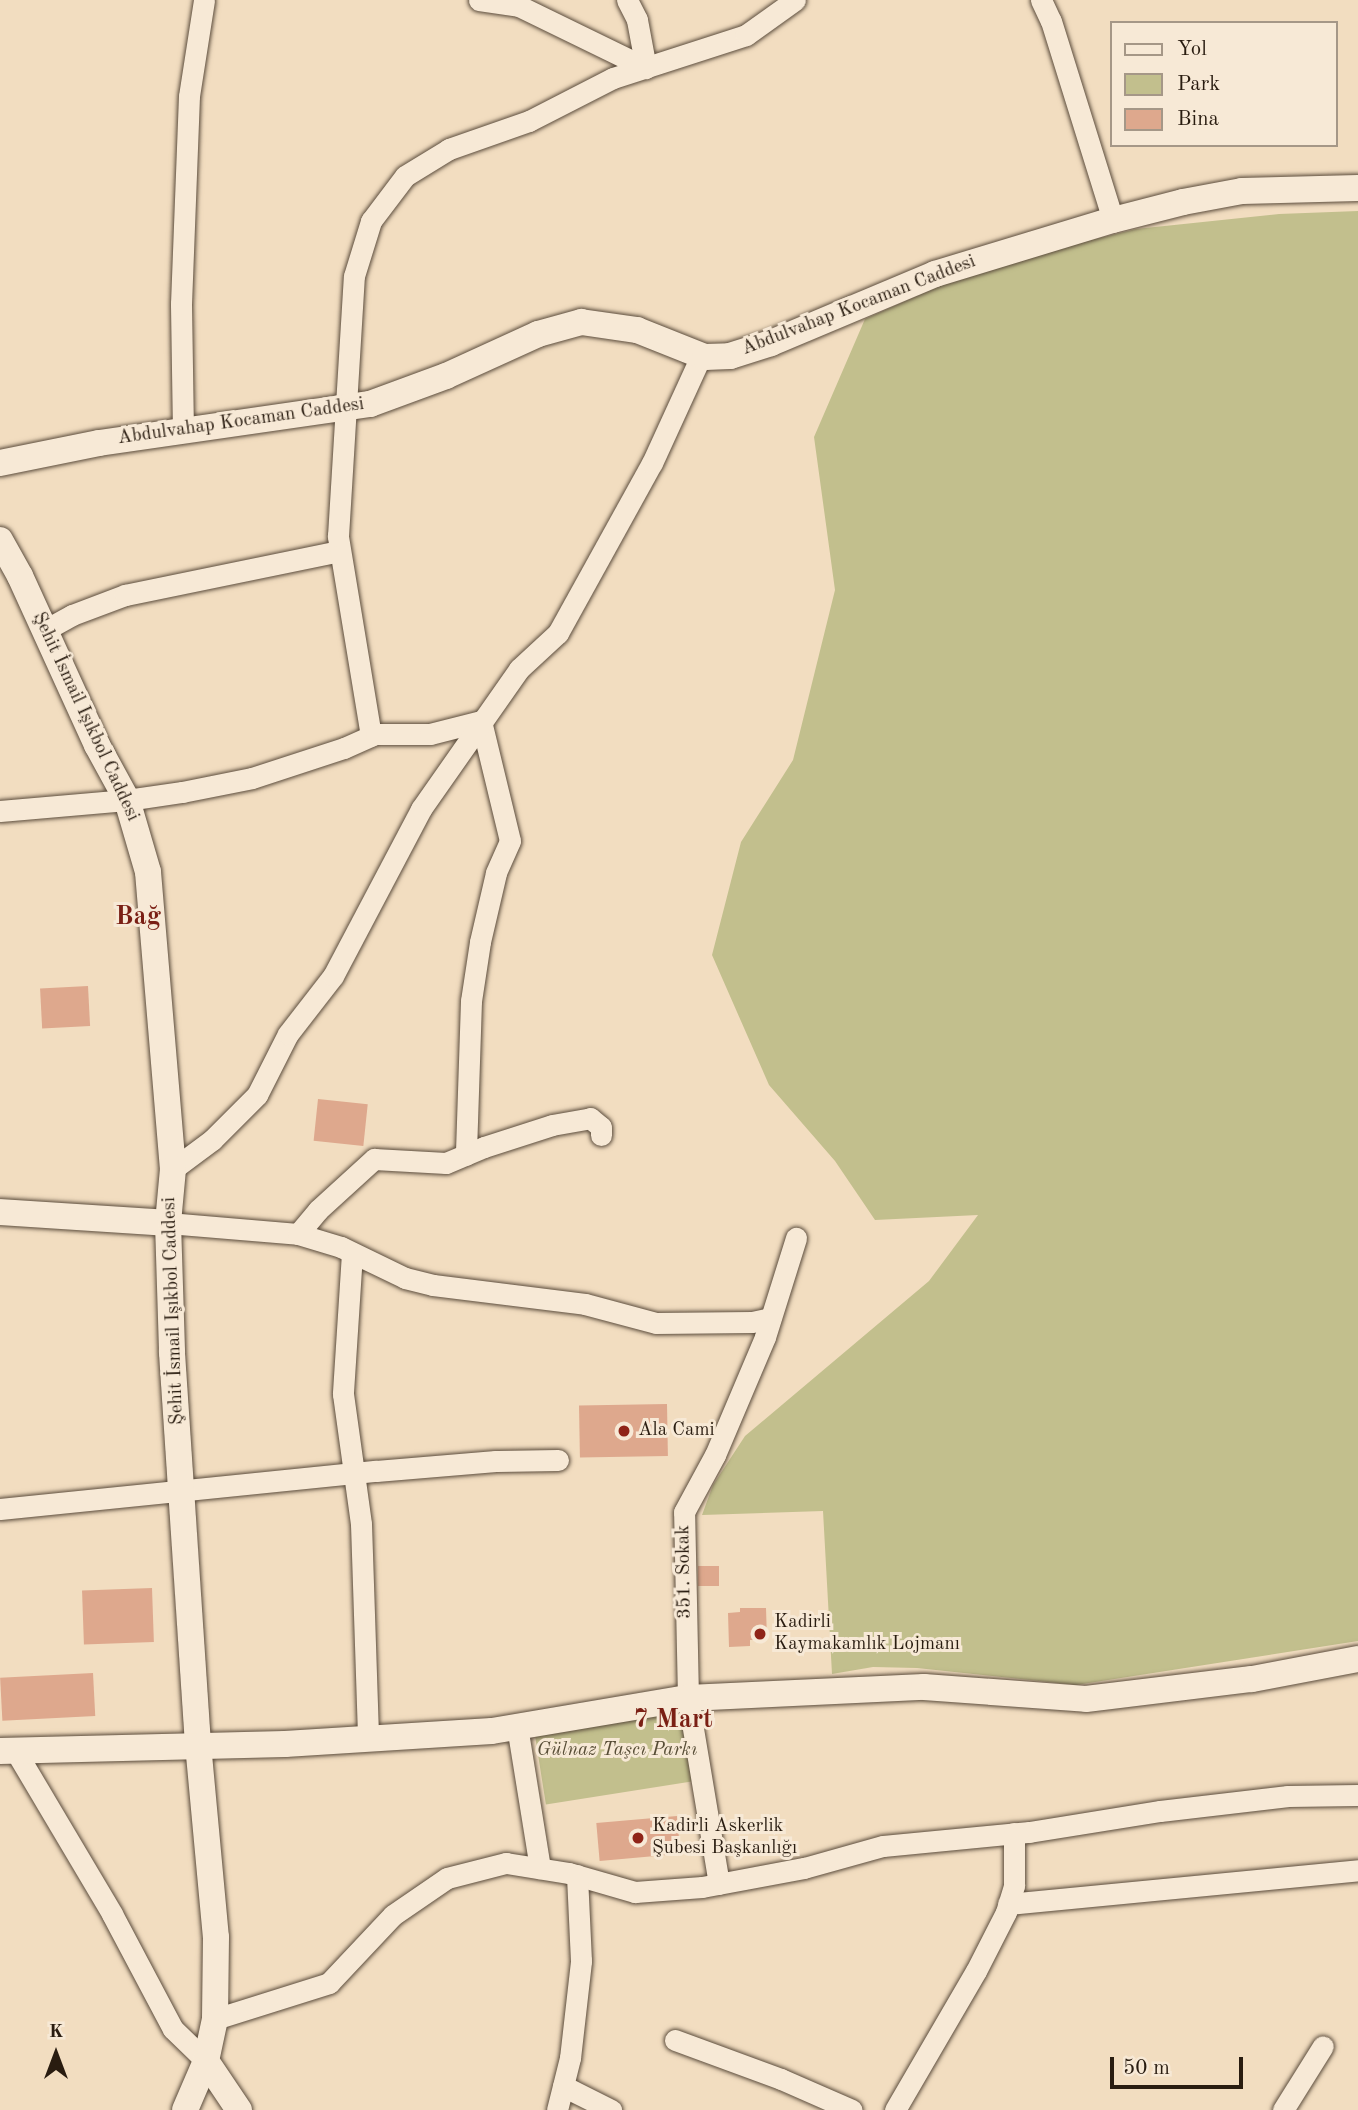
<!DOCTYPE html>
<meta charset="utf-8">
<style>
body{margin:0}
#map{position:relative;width:1358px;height:2110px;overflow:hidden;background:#f2ddc0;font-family:"Old Standard TT",serif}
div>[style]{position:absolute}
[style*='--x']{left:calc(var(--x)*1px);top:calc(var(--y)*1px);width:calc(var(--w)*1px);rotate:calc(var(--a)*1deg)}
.green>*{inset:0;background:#c2bf8d;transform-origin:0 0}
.building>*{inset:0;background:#dea88d;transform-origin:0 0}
.roads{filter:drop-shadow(0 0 2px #5b4c3c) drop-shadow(0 0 2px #5b4c3c)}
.minor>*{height:21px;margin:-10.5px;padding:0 10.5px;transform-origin:10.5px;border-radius:10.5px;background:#f7e9d6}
.tertiary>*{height:26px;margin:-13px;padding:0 13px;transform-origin:13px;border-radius:13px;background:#f7e9d6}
.dots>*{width:19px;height:19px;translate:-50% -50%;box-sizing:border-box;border:4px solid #f7e9d6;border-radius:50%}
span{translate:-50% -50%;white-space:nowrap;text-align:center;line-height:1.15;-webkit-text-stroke:6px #f7e9d6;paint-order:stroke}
.street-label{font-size:19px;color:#291c10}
.poi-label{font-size:19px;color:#291c10}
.left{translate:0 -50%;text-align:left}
.park-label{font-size:19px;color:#574d36;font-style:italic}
.district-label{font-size:26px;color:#7a1f14;font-weight:700}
.legend{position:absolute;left:1110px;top:21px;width:228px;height:126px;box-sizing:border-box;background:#f7e9d6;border:2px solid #a59787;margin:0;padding:9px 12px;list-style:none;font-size:21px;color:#291c10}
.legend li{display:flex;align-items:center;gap:14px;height:35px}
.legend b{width:35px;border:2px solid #a59787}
.north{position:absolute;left:21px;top:2019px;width:70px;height:70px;-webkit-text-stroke:5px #f7e9d6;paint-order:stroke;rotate:0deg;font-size:19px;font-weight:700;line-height:28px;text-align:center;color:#291c10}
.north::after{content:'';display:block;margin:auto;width:24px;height:32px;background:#291c10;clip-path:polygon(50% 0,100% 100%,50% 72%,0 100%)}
.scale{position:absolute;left:1110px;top:2057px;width:133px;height:32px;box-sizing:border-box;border:4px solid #291c10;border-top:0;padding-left:9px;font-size:21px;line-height:24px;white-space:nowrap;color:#291c10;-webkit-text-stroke:5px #f7e9d6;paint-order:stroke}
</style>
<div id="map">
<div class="green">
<div style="clip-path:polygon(1358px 211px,1358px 1641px,1076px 1685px,917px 1668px,873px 1667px,832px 1674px,823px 1511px,702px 1515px,713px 1485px,745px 1436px,929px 1281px,978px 1215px,875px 1220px,835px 1161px,769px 1085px,712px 955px,741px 842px,793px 760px,835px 590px,814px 437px,865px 319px,982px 267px,1136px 229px,1279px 214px)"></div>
<div style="left:688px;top:1698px;width:83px;height:157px;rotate:81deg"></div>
</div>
<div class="building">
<div style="left:88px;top:986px;width:40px;height:48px;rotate:87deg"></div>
<div style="left:318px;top:1099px;width:50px;height:42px;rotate:6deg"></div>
<div style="left:667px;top:1404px;width:52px;height:88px;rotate:89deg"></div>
<div style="left:698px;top:1566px;width:21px;height:20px"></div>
<div style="left:152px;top:1588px;width:54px;height:70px;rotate:88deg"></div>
<div style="clip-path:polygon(740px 1608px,766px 1608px,767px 1640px,750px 1640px,750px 1646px,729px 1647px,728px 1613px,740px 1612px)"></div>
<div style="left:93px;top:1673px;width:43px;height:93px;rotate:87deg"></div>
<div style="left:677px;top:1816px;width:38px;height:81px;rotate:85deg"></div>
</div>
<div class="roads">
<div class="minor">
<div style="--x:479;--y:0;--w:40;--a:8.5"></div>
<div style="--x:519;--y:6;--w:141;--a:26"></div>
<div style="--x:627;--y:0;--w:22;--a:63"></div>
<div style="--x:637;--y:20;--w:49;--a:79.4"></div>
<div style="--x:1041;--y:0;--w:23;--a:65"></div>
<div style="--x:1051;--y:21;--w:208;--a:72.7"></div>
<div style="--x:183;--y:432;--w:128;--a:-90.9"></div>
<div style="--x:181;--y:304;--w:208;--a:-87.8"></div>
<div style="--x:189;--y:96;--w:97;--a:-81.1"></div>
<div style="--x:45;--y:630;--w:31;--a:-29"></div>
<div style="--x:72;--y:615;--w:57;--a:-20.7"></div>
<div style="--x:125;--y:595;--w:219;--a:-11.6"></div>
<div style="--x:371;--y:736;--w:203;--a:-99.4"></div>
<div style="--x:338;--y:536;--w:260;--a:-86.5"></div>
<div style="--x:354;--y:276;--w:58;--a:-72.8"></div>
<div style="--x:371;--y:221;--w:56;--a:-52.9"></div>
<div style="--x:405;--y:176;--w:52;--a:-31.5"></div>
<div style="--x:449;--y:149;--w:85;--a:-19.3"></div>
<div style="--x:529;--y:121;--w:94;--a:-27.1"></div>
<div style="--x:613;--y:78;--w:140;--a:-17.9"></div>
<div style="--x:746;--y:35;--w:60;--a:-35.5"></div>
<div style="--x:0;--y:811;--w:127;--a:-5"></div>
<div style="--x:127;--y:800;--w:56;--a:-8.3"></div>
<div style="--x:182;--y:792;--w:71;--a:-11.3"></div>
<div style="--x:252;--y:778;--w:97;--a:-18.1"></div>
<div style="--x:344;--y:748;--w:35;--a:-24"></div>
<div style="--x:376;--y:734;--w:54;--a:0"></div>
<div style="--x:430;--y:734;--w:53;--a:-14.3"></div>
<div style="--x:481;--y:721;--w:123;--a:76.4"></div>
<div style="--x:510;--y:841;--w:35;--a:114"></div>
<div style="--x:496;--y:873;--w:71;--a:103.1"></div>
<div style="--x:480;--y:942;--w:60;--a:98.7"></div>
<div style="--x:471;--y:1001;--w:154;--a:91.9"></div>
<div style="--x:173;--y:1169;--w:49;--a:-36.6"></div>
<div style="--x:212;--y:1140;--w:64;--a:-45"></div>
<div style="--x:257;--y:1095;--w:68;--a:-63.1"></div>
<div style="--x:288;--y:1034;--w:73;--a:-52.2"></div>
<div style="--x:333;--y:976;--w:189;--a:-62.2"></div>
<div style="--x:421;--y:809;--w:171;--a:-55"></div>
<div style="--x:519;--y:669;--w:53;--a:-42.7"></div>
<div style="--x:558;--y:633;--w:194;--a:-61.1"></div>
<div style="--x:652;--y:463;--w:118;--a:-65.4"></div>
<div style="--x:168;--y:1223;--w:130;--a:4.8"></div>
<div style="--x:298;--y:1234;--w:45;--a:16.8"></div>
<div style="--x:341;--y:1247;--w:71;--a:25.8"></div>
<div style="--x:405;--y:1278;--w:29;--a:14"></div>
<div style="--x:433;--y:1285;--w:153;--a:7.1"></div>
<div style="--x:585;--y:1304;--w:73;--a:15"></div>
<div style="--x:656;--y:1323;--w:96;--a:-0.6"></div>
<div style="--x:752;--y:1322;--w:19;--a:-12"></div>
<div style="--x:298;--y:1234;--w:31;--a:-50"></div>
<div style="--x:318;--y:1210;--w:76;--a:-42.3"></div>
<div style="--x:374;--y:1159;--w:72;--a:3.2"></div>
<div style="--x:446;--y:1163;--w:41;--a:-22.8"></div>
<div style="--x:484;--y:1147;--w:71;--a:-17.9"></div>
<div style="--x:552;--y:1125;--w:39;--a:-10"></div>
<div style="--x:590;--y:1118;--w:14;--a:39"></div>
<div style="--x:601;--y:1127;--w:8;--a:90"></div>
<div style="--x:352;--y:1253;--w:141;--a:93.7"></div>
<div style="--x:343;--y:1394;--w:131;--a:82.1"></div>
<div style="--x:361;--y:1524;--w:215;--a:88.1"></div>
<div style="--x:0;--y:1509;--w:378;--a:-5.8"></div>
<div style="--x:376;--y:1471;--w:120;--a:-4.8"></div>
<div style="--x:496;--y:1461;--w:62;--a:-0.9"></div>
<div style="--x:517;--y:1726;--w:144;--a:80.8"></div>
<div style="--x:16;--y:1752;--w:188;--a:59.3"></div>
<div style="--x:112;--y:1914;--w:130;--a:62.1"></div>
<div style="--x:173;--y:2029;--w:46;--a:44.1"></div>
<div style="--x:719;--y:1884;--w:189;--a:-99.5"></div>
<div style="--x:688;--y:1698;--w:186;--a:-91.2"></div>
<div style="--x:684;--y:1512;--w:65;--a:-61.5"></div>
<div style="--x:715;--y:1455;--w:128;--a:-67"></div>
<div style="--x:765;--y:1337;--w:104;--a:-72.6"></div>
<div style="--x:1008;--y:1904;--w:352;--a:-5.5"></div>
<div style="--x:215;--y:2019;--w:120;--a:-17.5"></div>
<div style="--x:329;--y:1983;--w:93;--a:-46.7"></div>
<div style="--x:393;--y:1915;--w:65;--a:-34.4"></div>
<div style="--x:447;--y:1878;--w:61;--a:-14.3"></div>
<div style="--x:506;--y:1863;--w:64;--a:9"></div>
<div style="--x:569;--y:1873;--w:69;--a:16.1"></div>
<div style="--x:635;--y:1892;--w:67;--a:-4.3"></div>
<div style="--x:702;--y:1887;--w:104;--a:-10.6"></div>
<div style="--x:804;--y:1868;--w:82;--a:-15.6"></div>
<div style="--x:883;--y:1846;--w:147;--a:-5.5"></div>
<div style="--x:1029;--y:1832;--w:133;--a:-9.1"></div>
<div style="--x:1160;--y:1811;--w:129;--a:-6.7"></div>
<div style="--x:1288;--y:1796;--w:70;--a:-0.8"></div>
<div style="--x:675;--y:2040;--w:113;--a:20.2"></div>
<div style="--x:781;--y:2079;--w:77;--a:23.6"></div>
<div style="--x:563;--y:2086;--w:54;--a:26.6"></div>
<div style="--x:557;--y:2110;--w:54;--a:-76"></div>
<div style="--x:570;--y:2058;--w:98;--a:-83.5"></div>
<div style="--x:581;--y:1961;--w:86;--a:-92.7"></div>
<div style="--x:895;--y:2110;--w:161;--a:-59.8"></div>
<div style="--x:976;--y:1971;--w:66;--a:-63"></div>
<div style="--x:1006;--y:1912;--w:28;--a:-73"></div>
<div style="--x:1014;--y:1885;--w:52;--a:-90"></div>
<div style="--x:1283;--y:2110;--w:75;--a:-58"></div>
</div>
<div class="tertiary">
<div style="--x:0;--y:463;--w:101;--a:-11.4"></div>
<div style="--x:99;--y:443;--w:274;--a:-8.2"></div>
<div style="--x:370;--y:404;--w:81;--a:-20.2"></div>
<div style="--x:446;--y:376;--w:101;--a:-24.5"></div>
<div style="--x:538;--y:334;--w:45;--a:-15.6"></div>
<div style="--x:581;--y:322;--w:57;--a:8.1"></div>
<div style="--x:637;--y:330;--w:73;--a:21.7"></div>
<div style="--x:705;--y:357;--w:25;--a:-2"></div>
<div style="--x:730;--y:356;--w:43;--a:-17.6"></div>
<div style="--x:771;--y:343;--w:178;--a:-22.8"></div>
<div style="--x:935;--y:274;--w:186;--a:-16.9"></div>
<div style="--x:1113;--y:220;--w:72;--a:-14.4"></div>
<div style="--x:1183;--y:202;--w:60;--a:-10.6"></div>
<div style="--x:1242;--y:191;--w:116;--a:-1.5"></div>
<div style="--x:0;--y:540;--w:41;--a:60.9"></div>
<div style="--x:20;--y:576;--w:186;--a:65.5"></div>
<div style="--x:97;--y:745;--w:63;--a:61.4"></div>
<div style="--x:127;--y:800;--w:75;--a:73.7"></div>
<div style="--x:148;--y:872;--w:298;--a:85.2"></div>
<div style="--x:173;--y:1169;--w:54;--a:95.3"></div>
<div style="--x:168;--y:1223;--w:130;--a:88.2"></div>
<div style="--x:172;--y:1353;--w:392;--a:86.2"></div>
<div style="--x:198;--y:1744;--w:194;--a:84.7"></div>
<div style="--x:216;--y:1937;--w:82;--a:90.7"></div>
<div style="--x:215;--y:2019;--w:43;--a:102.1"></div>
<div style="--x:206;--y:2061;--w:53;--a:113.2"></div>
<div style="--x:0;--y:1212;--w:168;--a:3.7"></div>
<div style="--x:0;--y:1751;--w:285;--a:-1.4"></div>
<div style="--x:285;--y:1744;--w:207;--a:-3.6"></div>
<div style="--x:492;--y:1731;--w:199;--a:-9.6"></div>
<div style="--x:688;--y:1698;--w:236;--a:-2.7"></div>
<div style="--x:924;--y:1687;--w:162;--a:4.2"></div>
<div style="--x:1086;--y:1699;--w:167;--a:-6.9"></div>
<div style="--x:1252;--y:1679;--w:108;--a:-10.7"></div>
<div style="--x:206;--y:2061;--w:59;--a:56"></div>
</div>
</div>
<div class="dots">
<div style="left:624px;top:1431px;background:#8f2418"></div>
<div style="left:760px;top:1634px;background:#8f2418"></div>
<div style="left:638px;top:1838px;background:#8f2418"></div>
</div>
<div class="street-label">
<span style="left:859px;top:306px;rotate:-21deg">Abdulvahap Kocaman Caddesi</span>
<span style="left:241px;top:422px;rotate:-8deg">Abdulvahap Kocaman Caddesi</span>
<span style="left:85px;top:717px;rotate:65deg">Şehit İsmail Işıkbol Caddesi</span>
<span style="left:174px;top:1311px;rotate:-92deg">Şehit İsmail Işıkbol Caddesi</span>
<span style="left:685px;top:1572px;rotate:-91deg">351. Sokak</span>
</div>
<div class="poi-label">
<span class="left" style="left:638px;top:1431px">Ala Cami</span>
<span class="left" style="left:774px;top:1634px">Kadirli<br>Kaymakamlık Lojmanı</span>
<span class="left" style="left:652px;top:1838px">Kadirli Askerlik<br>Şubesi Başkanlığı</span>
</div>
<div class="park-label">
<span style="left:617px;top:1751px">Gülnaz Taşcı Parkı</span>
</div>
<div class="district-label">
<span style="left:138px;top:918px">Bağ</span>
<span style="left:673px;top:1721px">7 Mart</span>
</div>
<ul class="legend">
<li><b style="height:9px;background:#f7e9d6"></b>Yol</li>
<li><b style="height:19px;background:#c2bf8d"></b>Park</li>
<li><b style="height:19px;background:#dea88d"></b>Bina</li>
</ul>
<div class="north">K</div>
<div class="scale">50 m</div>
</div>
